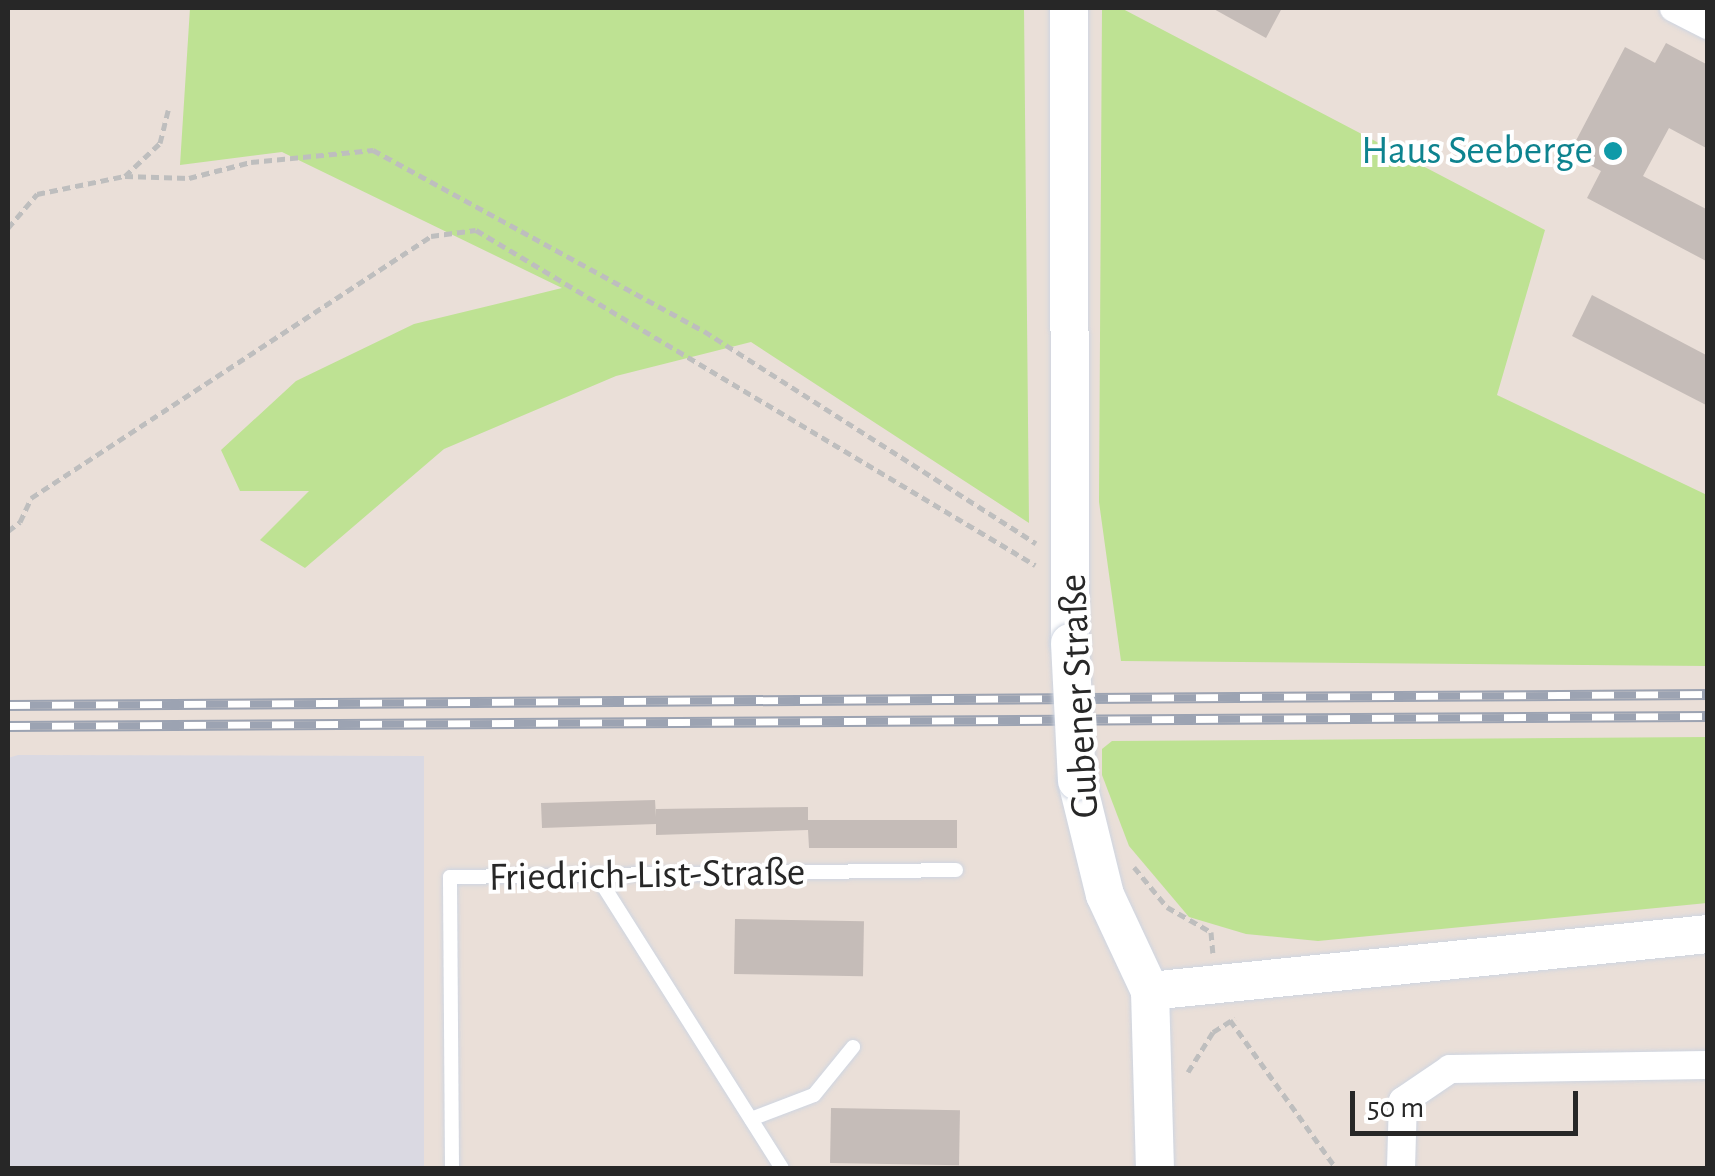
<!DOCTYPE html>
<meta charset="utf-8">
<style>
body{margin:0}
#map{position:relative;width:1715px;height:1176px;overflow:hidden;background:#eadfd8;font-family:"Alegreya Sans",sans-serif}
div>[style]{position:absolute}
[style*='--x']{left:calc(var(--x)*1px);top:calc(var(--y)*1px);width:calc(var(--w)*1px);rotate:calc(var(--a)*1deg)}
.industrial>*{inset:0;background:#dad9e2}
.green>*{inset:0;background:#bee293}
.building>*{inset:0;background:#c5bcb8;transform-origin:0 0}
.path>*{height:5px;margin-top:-2.5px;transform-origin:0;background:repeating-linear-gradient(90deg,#bebebe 0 8px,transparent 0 13px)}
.roads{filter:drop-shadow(0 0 2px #ced5e1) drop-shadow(0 0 2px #ced5e1)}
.lane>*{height:14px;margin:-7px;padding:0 7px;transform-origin:7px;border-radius:7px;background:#fff}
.street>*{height:28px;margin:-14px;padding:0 14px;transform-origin:14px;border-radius:14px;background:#fff}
.secondary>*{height:38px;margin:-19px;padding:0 19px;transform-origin:19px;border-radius:19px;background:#fff}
.rail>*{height:11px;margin-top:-5.5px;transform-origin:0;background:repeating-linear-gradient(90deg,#fff 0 22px,#9ca3b2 0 44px);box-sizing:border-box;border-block:2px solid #9ca3b2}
.bridges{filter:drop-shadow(0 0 2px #ced5e1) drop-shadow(0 0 2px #ced5e1)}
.secondary-bridge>*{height:38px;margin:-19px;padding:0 19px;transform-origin:19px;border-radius:19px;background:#fff}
.dots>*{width:28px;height:28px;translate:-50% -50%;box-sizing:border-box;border:5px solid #fff;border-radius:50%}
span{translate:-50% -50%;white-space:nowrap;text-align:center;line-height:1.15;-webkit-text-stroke:8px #fff;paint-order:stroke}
.culture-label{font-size:40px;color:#0d838f}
.right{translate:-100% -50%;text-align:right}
.street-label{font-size:40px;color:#272727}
.frame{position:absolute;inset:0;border:10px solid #272727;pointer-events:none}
.scale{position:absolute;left:1350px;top:1091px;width:228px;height:45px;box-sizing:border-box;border:5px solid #272727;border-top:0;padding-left:12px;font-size:30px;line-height:35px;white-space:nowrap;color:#272727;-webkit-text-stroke:8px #fff;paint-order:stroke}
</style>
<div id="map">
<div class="industrial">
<div style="clip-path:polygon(18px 755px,424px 756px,424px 1168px,8px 1168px,8px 758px)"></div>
</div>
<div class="green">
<div style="clip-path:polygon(190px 8px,1024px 8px,1029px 523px,751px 342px,616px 376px,444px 449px,305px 568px,260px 540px,309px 491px,240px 491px,221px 450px,296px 381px,414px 324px,562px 288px,282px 152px,180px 165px)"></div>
<div style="clip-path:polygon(1102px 8px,1121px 8px,1545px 230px,1497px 395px,1707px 495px,1707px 666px,1121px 661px,1099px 502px)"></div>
<div style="clip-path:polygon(1707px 737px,1707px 903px,1318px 941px,1246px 934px,1189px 917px,1129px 846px,1102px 775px,1102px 749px,1112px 741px)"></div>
</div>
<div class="building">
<div style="clip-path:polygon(1212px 8px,1282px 8px,1266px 38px)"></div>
<div style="clip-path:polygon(1666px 43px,1708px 65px,1708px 149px,1669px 128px,1643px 176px,1708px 210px,1708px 262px,1587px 198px,1601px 171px,1569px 154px,1625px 47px,1655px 63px)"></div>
<div style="clip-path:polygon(1592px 295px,1708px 356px,1708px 406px,1572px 336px)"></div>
<div style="clip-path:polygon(655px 800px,656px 817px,656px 809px,808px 807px,808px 820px,957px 820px,957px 848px,809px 848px,808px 830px,656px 835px,656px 824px,542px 828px,541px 803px)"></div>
<div style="left:735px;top:919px;width:129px;height:55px;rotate:1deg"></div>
<div style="left:831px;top:1108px;width:129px;height:55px;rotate:1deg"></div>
</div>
<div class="path">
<div style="--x:125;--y:176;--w:64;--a:1.8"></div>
<div style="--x:189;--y:178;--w:64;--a:-14.5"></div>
<div style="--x:251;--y:162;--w:123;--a:-5.6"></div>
<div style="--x:373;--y:150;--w:377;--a:28.7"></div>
<div style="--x:704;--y:331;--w:394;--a:32.6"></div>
<div style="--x:8;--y:228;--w:45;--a:-49.5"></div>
<div style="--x:37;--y:194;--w:90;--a:-11.6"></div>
<div style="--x:125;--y:176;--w:48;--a:-43.3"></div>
<div style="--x:160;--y:143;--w:34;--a:-76"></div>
<div style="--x:8;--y:531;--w:15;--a:-37"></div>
<div style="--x:20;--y:522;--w:26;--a:-65"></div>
<div style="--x:31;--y:498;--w:478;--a:-33.2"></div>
<div style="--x:431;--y:236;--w:45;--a:-7.6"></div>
<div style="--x:476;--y:230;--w:652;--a:30.93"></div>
<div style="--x:1134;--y:867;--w:52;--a:50.5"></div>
<div style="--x:1167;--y:907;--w:51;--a:29.6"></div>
<div style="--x:1211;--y:932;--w:21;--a:85"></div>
<div style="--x:1230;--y:1020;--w:182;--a:54.4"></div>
<div style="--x:1188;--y:1072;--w:47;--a:-58"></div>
<div style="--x:1213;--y:1032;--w:26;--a:-32"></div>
</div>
<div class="roads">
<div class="lane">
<div style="--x:599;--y:879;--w:342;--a:57.7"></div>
<div style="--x:751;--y:1119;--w:67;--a:-20.9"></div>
<div style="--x:814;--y:1095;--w:62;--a:-50.9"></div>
<div style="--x:452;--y:1168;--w:291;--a:-90.4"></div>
<div style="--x:450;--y:877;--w:506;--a:-0.79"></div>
</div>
<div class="street">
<div style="--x:1674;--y:8;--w:38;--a:27"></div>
<div style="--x:1401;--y:1168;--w:67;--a:-88.3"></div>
<div style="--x:1403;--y:1101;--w:57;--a:-34.2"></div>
<div style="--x:1450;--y:1069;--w:258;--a:-0.9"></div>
</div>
<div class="secondary">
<div style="--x:1069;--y:8;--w:635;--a:89.91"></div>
<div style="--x:1077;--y:781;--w:117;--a:76.2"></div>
<div style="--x:1105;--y:895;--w:106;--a:64.9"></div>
<div style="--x:1150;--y:991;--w:177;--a:88.4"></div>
<div style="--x:1150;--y:991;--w:561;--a:-5.83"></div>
</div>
</div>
<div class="rail">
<div style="--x:8;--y:705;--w:1700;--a:-0.37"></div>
<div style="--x:8;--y:726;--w:1700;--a:-0.34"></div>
</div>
<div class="bridges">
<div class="secondary-bridge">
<div style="--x:1070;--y:643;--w:138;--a:87.1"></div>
</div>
</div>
<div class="dots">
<div style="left:1613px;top:151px;background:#0f9aa8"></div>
</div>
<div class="culture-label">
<span class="right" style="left:1593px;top:151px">Haus Seeberge</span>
</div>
<div class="street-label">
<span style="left:1079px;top:696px;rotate:-93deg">Gubener Straße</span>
<span style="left:647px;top:875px;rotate:-1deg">Friedrich-List-Straße</span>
</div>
<div class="frame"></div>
<div class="scale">50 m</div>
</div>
